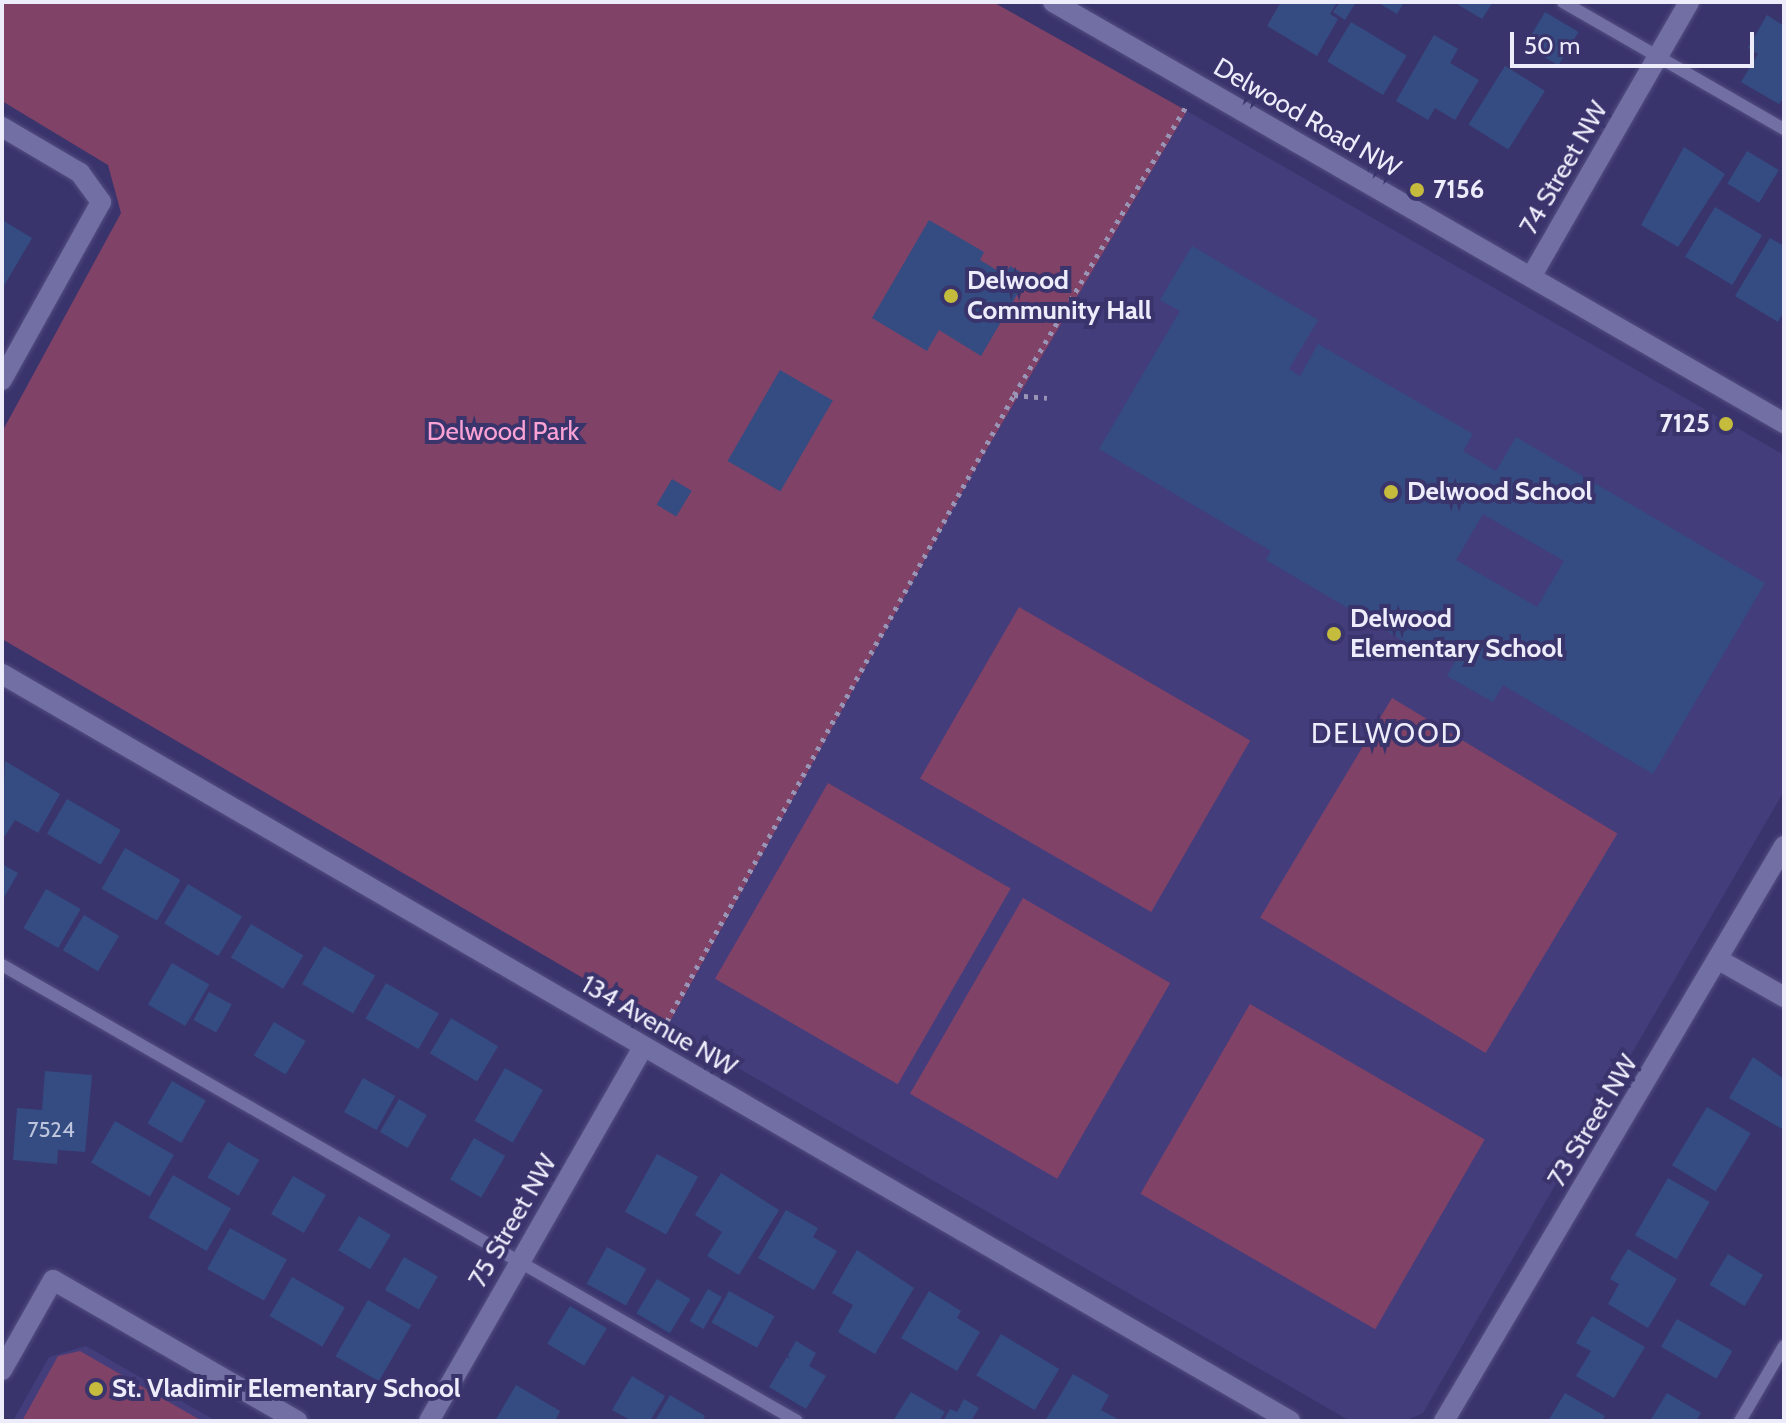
<!DOCTYPE html>
<style>
body{margin:0}
#map{position:relative;width:1786px;height:1423px;overflow:hidden;background:#3a346d;font-family:Cabin,sans-serif}
div>[style]{position:absolute}
[style*='--x']{left:calc(var(--x)*1px);top:calc(var(--y)*1px);width:calc(var(--w)*1px);rotate:calc(var(--a)*1deg)}
.built>*{inset:0;background:#433d7c}
.green>*{inset:0;background:#814267;transform-origin:0 0}
.building>*{inset:0;background:#344c82;transform-origin:0 0}
.path>*{height:5px;margin-top:-2.5px;transform-origin:0;background:repeating-linear-gradient(90deg,#9895b7 0 4px,transparent 0 10px)}
.roads{filter:drop-shadow(0 0 2px #534e81) drop-shadow(0 0 2px #534e81)}
.service>*{height:12px;margin:-6px;padding:0 6px;transform-origin:6px;border-radius:6px;background:#716fa4}
.minor>*{height:20px;margin:-10px;padding:0 10px;transform-origin:10px;border-radius:10px;background:#716fa4}
.tertiary>*{height:20px;margin:-10px;padding:0 10px;transform-origin:10px;border-radius:10px;background:#716fa4}
.dots>*{width:22px;height:22px;translate:-50% -50%;box-sizing:border-box;border:4px solid #3a346d;border-radius:50%}
span{translate:-50% -50%;white-space:nowrap;text-align:center;line-height:1.15;-webkit-text-stroke:8px #3a346d;paint-order:stroke}
.number-label{font-size:22px;color:#bec4dc}
.number-label span{-webkit-text-stroke-width:0}
.street-label{font-size:26px;color:#ececfa}
.poi-label{font-size:26px;color:#ececfa;font-weight:700}
.left{translate:0 -50%;text-align:left}
.right{translate:-100% -50%;text-align:right}
.park-label{font-size:26px;color:#fba2d5}
.neighbourhood-label{font-size:28px;color:#ececfa;letter-spacing:2px}
.frame{position:absolute;inset:0;border:4px solid #ececfa;pointer-events:none}
.scale{position:absolute;left:1510px;top:32px;width:244px;height:36px;box-sizing:border-box;border:4px solid #ececfa;border-top:0;padding-left:10px;font-size:24px;line-height:28px;white-space:nowrap;color:#ececfa;-webkit-text-stroke:6px #3a346d;paint-order:stroke}
</style>
<div id="map">
<div class="built">
<div style="clip-path:polygon(1187px 111px,1784px 455px,1784px 791px,1423px 1413px,1405px 1421px,1350px 1421px,667px 1027px,971px 476px)"></div>
<div style="clip-path:polygon(86px 1346px,216px 1421px,13px 1421px,49px 1357px)"></div>
</div>
<div class="green">
<div style="clip-path:polygon(2px 2px,993px 2px,1187px 111px,971px 476px,667px 1027px,2px 639px,2px 432px,121px 213px,108px 165px,2px 101px)"></div>
<div style="left:1019px;top:607px;width:267px;height:198px;rotate:30deg"></div>
<div style="left:1392px;top:698px;width:263px;height:256px;rotate:31deg"></div>
<div style="left:828px;top:783px;width:211px;height:226px;rotate:30deg"></div>
<div style="left:1023px;top:898px;width:170px;height:226px;rotate:30deg"></div>
<div style="left:1250px;top:1004px;width:271px;height:219px;rotate:30deg"></div>
<div style="clip-path:polygon(80px 1351px,202px 1421px,22px 1421px,58px 1356px)"></div>
</div>
<div class="building">
<div style="clip-path:polygon(1281px 2px,1337px 2px,1330px 14px,1338px 19px,1317px 56px,1267px 26px)"></div>
<div style="clip-path:polygon(1340px 2px,1356px 2px,1345px 20px,1333px 12px)"></div>
<div style="clip-path:polygon(1377px 2px,1404px 2px,1397px 14px)"></div>
<div style="clip-path:polygon(1454px 2px,1493px 2px,1482px 19px)"></div>
<div style="left:1545px;top:12px;width:39px;height:39px;rotate:31deg"></div>
<div style="clip-path:polygon(1767px 15px,1784px 26px,1784px 97px,1779px 104px,1741px 82px,1758px 54px,1748px 48px)"></div>
<div style="left:1351px;top:22px;width:65px;height:46px;rotate:31deg"></div>
<div style="clip-path:polygon(1434px 35px,1458px 49px,1450px 63px,1479px 80px,1455px 120px,1435px 108px,1428px 120px,1396px 101px)"></div>
<div style="left:1505px;top:66px;width:47px;height:69px;rotate:32deg"></div>
<div style="clip-path:polygon(1684px 147px,1725px 174px,1678px 247px,1641px 225px)"></div>
<div style="left:1747px;top:151px;width:37px;height:38px;rotate:31deg"></div>
<div style="left:1715px;top:207px;width:55px;height:58px;rotate:31deg"></div>
<div style="clip-path:polygon(2px 220px,32px 238px,2px 289px)"></div>
<div style="clip-path:polygon(929px 220px,984px 252px,980px 260px,1005px 275px,1010px 266px,1028px 276px,981px 356px,939px 330px,927px 351px,872px 318px)"></div>
<div style="clip-path:polygon(1770px 238px,1784px 246px,1784px 311px,1778px 322px,1735px 296px)"></div>
<div style="clip-path:polygon(evenodd,1192px 246px,1318px 320px,1289px 369px,1300px 376px,1318px 344px,1473px 434px,1463px 451px,1496px 471px,1516px 437px,1765px 583px,1653px 774px,1503px 685px,1493px 702px,1447px 676px,1457px 658px,1437px 646px,1431px 657px,1266px 560px,1271px 551px,1099px 449px,1180px 311px,1160px 300px,1192px 246px,1483px 514px,1564px 561px,1537px 607px,1456px 560px,1483px 514px)"></div>
<div style="left:780px;top:370px;width:61px;height:105px;rotate:30deg"></div>
<div style="left:672px;top:479px;width:23px;height:30px;rotate:31deg"></div>
<div style="clip-path:polygon(5px 761px,60px 794px,38px 833px,15px 820px,5px 836px,2px 835px)"></div>
<div style="left:67px;top:799px;width:62px;height:40px;rotate:30deg"></div>
<div style="left:125px;top:848px;width:64px;height:47px;rotate:30deg"></div>
<div style="clip-path:polygon(2px 864px,18px 873px,2px 901px)"></div>
<div style="left:188px;top:884px;width:63px;height:46px;rotate:31deg"></div>
<div style="left:46px;top:889px;width:40px;height:45px;rotate:30deg"></div>
<div style="left:84px;top:915px;width:41px;height:41px;rotate:31deg"></div>
<div style="left:251px;top:924px;width:61px;height:39px;rotate:31deg"></div>
<div style="left:324px;top:946px;width:59px;height:44px;rotate:30deg"></div>
<div style="left:172px;top:963px;width:43px;height:48px;rotate:30deg"></div>
<div style="left:386px;top:983px;width:61px;height:41px;rotate:30deg"></div>
<div style="left:209px;top:992px;width:26px;height:32px;rotate:29deg"></div>
<div style="left:451px;top:1018px;width:55px;height:41px;rotate:31deg"></div>
<div style="left:274px;top:1022px;width:37px;height:39px;rotate:31deg"></div>
<div style="clip-path:polygon(1753px 1057px,1784px 1079px,1784px 1130px,1729px 1098px)"></div>
<div style="left:505px;top:1068px;width:44px;height:61px;rotate:30deg"></div>
<div style="clip-path:polygon(45px 1071px,92px 1075px,85px 1152px,58px 1150px,57px 1164px,13px 1160px,17px 1108px,42px 1110px)"></div>
<div style="left:363px;top:1078px;width:37px;height:39px;rotate:29deg"></div>
<div style="left:172px;top:1081px;width:39px;height:49px;rotate:30deg"></div>
<div style="left:399px;top:1099px;width:32px;height:38px;rotate:30deg"></div>
<div style="left:1707px;top:1107px;width:51px;height:68px;rotate:31deg"></div>
<div style="left:115px;top:1121px;width:68px;height:48px;rotate:30deg"></div>
<div style="left:474px;top:1138px;width:36px;height:48px;rotate:30deg"></div>
<div style="left:228px;top:1142px;width:36px;height:41px;rotate:30deg"></div>
<div style="left:657px;top:1154px;width:47px;height:66px;rotate:29deg"></div>
<div style="clip-path:polygon(721px 1173px,779px 1210px,739px 1275px,707px 1256px,722px 1232px,695px 1215px)"></div>
<div style="left:173px;top:1175px;width:67px;height:49px;rotate:30deg"></div>
<div style="left:293px;top:1176px;width:38px;height:44px;rotate:30deg"></div>
<div style="left:1668px;top:1178px;width:48px;height:66px;rotate:30deg"></div>
<div style="clip-path:polygon(786px 1210px,818px 1228px,813px 1237px,837px 1251px,814px 1290px,758px 1258px)"></div>
<div style="left:359px;top:1216px;width:37px;height:40px;rotate:31deg"></div>
<div style="left:230px;top:1228px;width:65px;height:47px;rotate:29deg"></div>
<div style="left:607px;top:1247px;width:45px;height:42px;rotate:29deg"></div>
<div style="clip-path:polygon(1628px 1249px,1677px 1279px,1648px 1328px,1608px 1304px,1619px 1284px,1610px 1279px)"></div>
<div style="clip-path:polygon(857px 1250px,914px 1288px,875px 1354px,838px 1332px,853px 1305px,832px 1293px)"></div>
<div style="left:1728px;top:1254px;width:41px;height:36px;rotate:31deg"></div>
<div style="left:404px;top:1257px;width:39px;height:38px;rotate:30deg"></div>
<div style="left:292px;top:1277px;width:61px;height:45px;rotate:30deg"></div>
<div style="left:657px;top:1279px;width:39px;height:40px;rotate:31deg"></div>
<div style="left:708px;top:1289px;width:16px;height:37px;rotate:30deg"></div>
<div style="left:729px;top:1291px;width:52px;height:36px;rotate:29deg"></div>
<div style="clip-path:polygon(929px 1291px,961px 1311px,957px 1318px,980px 1332px,957px 1371px,901px 1338px)"></div>
<div style="left:368px;top:1300px;width:50px;height:65px;rotate:30deg"></div>
<div style="left:570px;top:1306px;width:43px;height:44px;rotate:31deg"></div>
<div style="clip-path:polygon(1592px 1316px,1645px 1347px,1614px 1398px,1576px 1376px,1591px 1351px,1576px 1343px)"></div>
<div style="left:1677px;top:1319px;width:64px;height:32px;rotate:30deg"></div>
<div style="left:1001px;top:1334px;width:68px;height:48px;rotate:31deg"></div>
<div style="clip-path:polygon(796px 1341px,816px 1353px,809px 1366px,826px 1376px,806px 1409px,769px 1387px,787px 1357px,790px 1359px,788px 1355px)"></div>
<div style="clip-path:polygon(1073px 1374px,1109px 1395px,1101px 1410px,1121px 1421px,1045px 1421px)"></div>
<div style="clip-path:polygon(632px 1376px,665px 1396px,650px 1421px,632px 1421px,612px 1410px)"></div>
<div style="clip-path:polygon(516px 1385px,560px 1411px,555px 1421px,495px 1421px)"></div>
<div style="clip-path:polygon(911px 1392px,945px 1412px,939px 1421px,893px 1421px)"></div>
<div style="clip-path:polygon(1565px 1393px,1605px 1416px,1602px 1421px,1548px 1421px)"></div>
<div style="clip-path:polygon(1667px 1393px,1701px 1413px,1696px 1421px,1650px 1421px)"></div>
<div style="clip-path:polygon(670px 1395px,705px 1416px,702px 1421px,655px 1421px)"></div>
<div style="clip-path:polygon(964px 1399px,979px 1408px,971px 1421px,943px 1421px,950px 1409px,957px 1412px)"></div>
</div>
<div class="path">
<div style="--x:1014;--y:395;--w:335;--a:-59.2"></div>
<div style="--x:662;--y:1030;--w:726;--a:-61"></div>
<div style="--x:1014;--y:395;--w:33;--a:5"></div>
</div>
<div class="roads">
<div class="service">
<div style="--x:1563;--y:2;--w:255;--a:29.9"></div>
<div style="--x:2;--y:965;--w:916;--a:29.84"></div>
<div style="--x:1740;--y:1421;--w:87;--a:-59.6"></div>
</div>
<div class="minor">
<div style="--x:2;--y:127;--w:91;--a:30.5"></div>
<div style="--x:80;--y:173;--w:36;--a:54"></div>
<div style="--x:101;--y:202;--w:204;--a:119.1"></div>
<div style="--x:2;--y:674;--w:1489;--a:30.11"></div>
<div style="--x:1719;--y:960;--w:75;--a:29.6"></div>
<div style="--x:2;--y:1370;--w:103;--a:-60.5"></div>
<div style="--x:53;--y:1280;--w:282;--a:30"></div>
<div style="--x:429;--y:1421;--w:431;--a:-60.2"></div>
<div style="--x:1444;--y:1421;--w:668;--a:-59.4"></div>
</div>
<div class="tertiary">
<div style="--x:1053;--y:2;--w:844;--a:29.94"></div>
<div style="--x:1531;--y:277;--w:317;--a:-60.1"></div>
</div>
</div>
<div class="dots">
<div style="left:1417px;top:190px;background:#c5bc3d"></div>
<div style="left:951px;top:296px;background:#c5bc3d"></div>
<div style="left:1726px;top:424px;background:#c5bc3d"></div>
<div style="left:1391px;top:492px;background:#c5bc3d"></div>
<div style="left:1334px;top:634px;background:#c5bc3d"></div>
<div style="left:96px;top:1389px;background:#c5bc3d"></div>
</div>
<div class="number-label">
<span style="left:51px;top:1130px">7524</span>
</div>
<div class="street-label">
<span style="left:1307px;top:118px;rotate:30deg">Delwood Road NW</span>
<span style="left:1564px;top:168px;rotate:-60deg">74 Street NW</span>
<span style="left:659px;top:1026px;rotate:30deg">134 Avenue NW</span>
<span style="left:1593px;top:1121px;rotate:-59deg">73 Street NW</span>
<span style="left:513px;top:1221px;rotate:-60deg">75 Street NW</span>
</div>
<div class="poi-label">
<span class="left" style="left:1433px;top:190px">7156</span>
<span class="left" style="left:967px;top:296px">Delwood<br>Community Hall</span>
<span class="right" style="left:1710px;top:424px">7125</span>
<span class="left" style="left:1407px;top:492px">Delwood School</span>
<span class="left" style="left:1350px;top:634px">Delwood<br>Elementary School</span>
<span class="left" style="left:112px;top:1389px">St. Vladimir Elementary School</span>
</div>
<div class="park-label">
<span style="left:503px;top:432px">Delwood Park</span>
</div>
<div class="neighbourhood-label">
<span style="left:1387px;top:733px">DELWOOD</span>
</div>
<div class="frame"></div>
<div class="scale">50 m</div>
</div>
